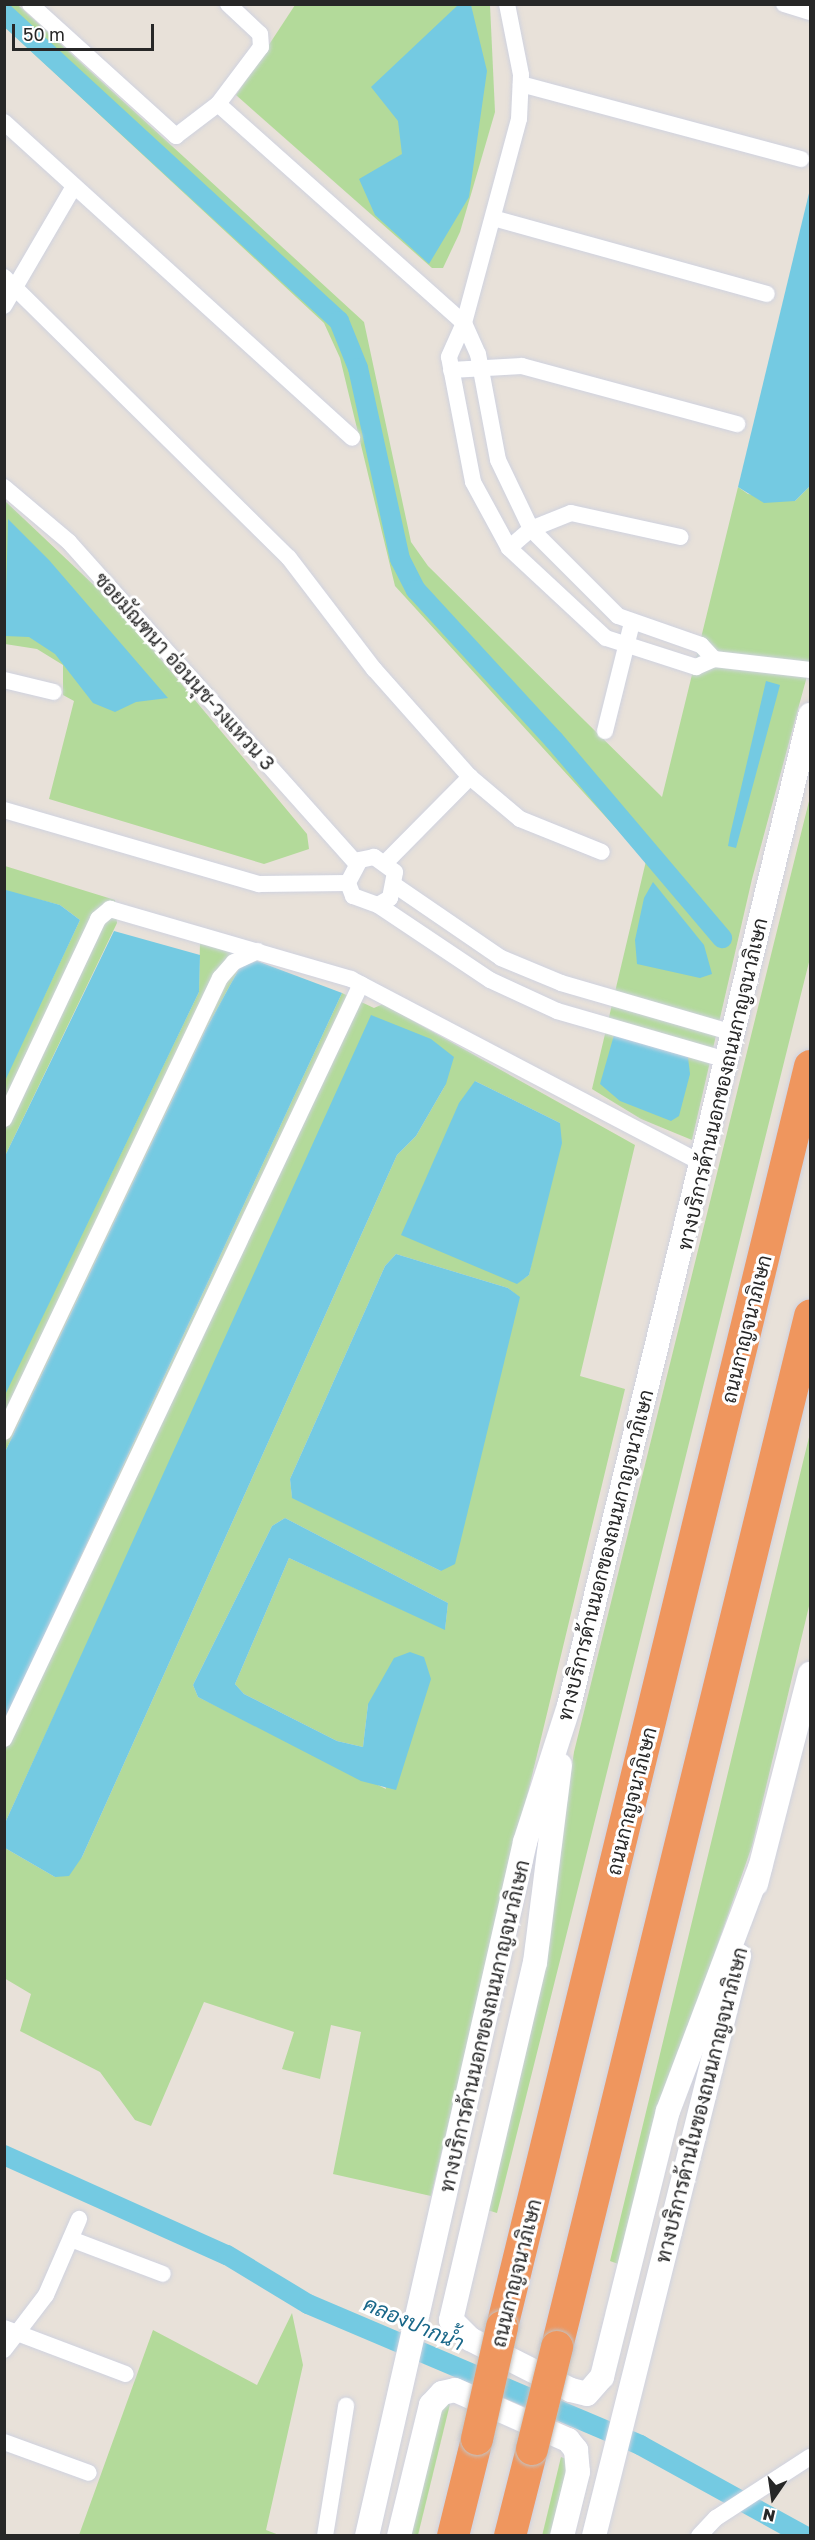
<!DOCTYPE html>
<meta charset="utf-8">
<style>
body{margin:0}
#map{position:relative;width:815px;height:2540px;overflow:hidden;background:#e8e1d9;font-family:"Golos Text",Sarabun,sans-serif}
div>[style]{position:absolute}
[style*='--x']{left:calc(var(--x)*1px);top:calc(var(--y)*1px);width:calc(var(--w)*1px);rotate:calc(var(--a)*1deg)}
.green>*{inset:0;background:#b3da9a}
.water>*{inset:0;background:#74cae2}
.canal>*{height:20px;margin:-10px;padding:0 10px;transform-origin:10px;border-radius:10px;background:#74cae2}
.roads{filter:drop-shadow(0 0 2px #cfd2df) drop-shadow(0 0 2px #cfd2df)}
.minor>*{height:16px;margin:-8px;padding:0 8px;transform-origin:8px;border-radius:8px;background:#fff}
.secondary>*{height:24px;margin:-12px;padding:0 12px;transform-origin:12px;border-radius:12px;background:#fff}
.motorway>*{height:32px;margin:-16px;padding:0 16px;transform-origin:16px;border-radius:16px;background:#ef965e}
.bridges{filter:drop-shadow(0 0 2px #c3c3c3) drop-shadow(0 0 2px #c3c3c3)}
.motorway-bridge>*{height:32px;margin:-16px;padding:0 16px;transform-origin:16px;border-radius:16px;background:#ef965e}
span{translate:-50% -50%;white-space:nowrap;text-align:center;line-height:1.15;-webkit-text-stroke:6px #fff;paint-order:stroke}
.street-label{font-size:20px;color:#272727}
.water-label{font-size:21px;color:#196789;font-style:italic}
.frame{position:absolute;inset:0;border:6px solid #272727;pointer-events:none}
.north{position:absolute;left:743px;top:2468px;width:60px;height:60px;-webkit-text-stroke:4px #fff;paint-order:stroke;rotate:193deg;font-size:16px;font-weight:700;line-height:24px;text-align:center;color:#272727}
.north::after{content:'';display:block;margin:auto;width:21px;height:27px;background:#272727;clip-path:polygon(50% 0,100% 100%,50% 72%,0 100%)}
.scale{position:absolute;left:12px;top:24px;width:142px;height:27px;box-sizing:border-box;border:3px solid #272727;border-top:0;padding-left:8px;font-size:18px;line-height:21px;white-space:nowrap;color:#272727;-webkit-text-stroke:4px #fff;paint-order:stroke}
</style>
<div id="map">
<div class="green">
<div style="clip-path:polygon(4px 5px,18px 5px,364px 322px,411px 542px,428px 566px,662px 797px,738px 487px,748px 494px,795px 501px,810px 486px,810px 665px,752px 879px,692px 1140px,641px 1119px,592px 1089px,646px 861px,395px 586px,340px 358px,324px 323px,5px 27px)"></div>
<div style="clip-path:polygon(295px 5px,490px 5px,495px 112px,460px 232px,443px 268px,432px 268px,236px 95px)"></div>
<div style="clip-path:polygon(4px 500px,118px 608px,307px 834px,309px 849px,264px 864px,49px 799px,74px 701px,63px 695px,63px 665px,37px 649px,5px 644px)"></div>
<div style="clip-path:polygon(810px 797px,810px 958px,497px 2213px,484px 2209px,549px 1913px,574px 1752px)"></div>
<div style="clip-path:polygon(5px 866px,115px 900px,117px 923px,5px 1156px,4px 1081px,80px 920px,60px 905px,5px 891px)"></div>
<div style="clip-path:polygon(200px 941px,257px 961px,240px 967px,206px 1029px,5px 1452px,4px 1395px,199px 992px)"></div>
<div style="clip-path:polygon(evenodd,342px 993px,374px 1008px,383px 1004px,635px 1145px,580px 1376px,625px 1389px,431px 2196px,333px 2174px,361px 2032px,331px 2025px,320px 2079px,282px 2069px,294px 2032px,204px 2002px,151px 2126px,135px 2120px,100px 2072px,20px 2031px,31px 1994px,4px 1978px,5px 1848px,55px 1877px,82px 1857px,397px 1155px,416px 1136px,446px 1084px,154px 1497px,5px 1823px,5px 1720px,342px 993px,475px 1081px,560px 1123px,529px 1275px,517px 1283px,498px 1275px,475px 1081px,342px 993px,396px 1254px,508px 1288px,519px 1297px,441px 1571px,292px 1497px,290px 1479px,385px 1266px,396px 1254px,342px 993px,285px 1518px,448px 1603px,445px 1629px,289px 1558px,235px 1684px,244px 1694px,337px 1741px,363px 1747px,368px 1704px,386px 1789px,198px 1697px,193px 1685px,272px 1526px,285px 1518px)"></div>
<div style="clip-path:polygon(810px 1433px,810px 1602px,752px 1846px,677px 2061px,624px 2266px,610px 2261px)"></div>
<div style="clip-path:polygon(292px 2313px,303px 2365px,266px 2530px,279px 2535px,79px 2535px,153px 2330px,257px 2385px)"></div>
<div style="clip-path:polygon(443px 2404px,450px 2404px,418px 2535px,405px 2536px)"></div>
<div style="clip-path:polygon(561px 2457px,569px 2460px,556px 2535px,542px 2536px)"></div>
</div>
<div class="water">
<div style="clip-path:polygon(458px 5px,471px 5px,487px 71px,469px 197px,429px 264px,375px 215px,359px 179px,402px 154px,398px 121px,371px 87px)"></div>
<div style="clip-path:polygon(810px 189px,810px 486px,795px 501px,764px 503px,738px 487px)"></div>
<div style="clip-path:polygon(8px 519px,49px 560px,168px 698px,136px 702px,115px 712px,93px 703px,55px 654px,29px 637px,5px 636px)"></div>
<div style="clip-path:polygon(766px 681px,780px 685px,736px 848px,728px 846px,730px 835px)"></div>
<div style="clip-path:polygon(653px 882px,704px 945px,712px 974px,700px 978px,637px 964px,635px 940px,644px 898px)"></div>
<div style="clip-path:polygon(6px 890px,60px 905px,80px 920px,5px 1081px)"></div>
<div style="clip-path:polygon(114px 931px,200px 955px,199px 992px,5px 1395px,5px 1156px)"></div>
<div style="clip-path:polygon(257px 961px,342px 993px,5px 1720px,5px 1452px,206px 1029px,240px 967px)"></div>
<div style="clip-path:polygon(371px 1015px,431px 1039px,454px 1057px,446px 1084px,416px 1136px,397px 1155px,82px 1857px,69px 1876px,55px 1877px,5px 1848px,5px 1823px)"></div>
<div style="clip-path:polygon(614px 1035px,688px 1057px,690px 1074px,679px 1116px,671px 1121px,620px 1101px,600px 1084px)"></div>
<div style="clip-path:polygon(475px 1081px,560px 1123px,562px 1143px,529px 1275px,517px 1284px,401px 1235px,459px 1103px)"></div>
<div style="clip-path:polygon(396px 1254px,508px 1288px,520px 1297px,455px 1564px,441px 1571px,292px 1498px,290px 1479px,385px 1266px)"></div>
<div style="clip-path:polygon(285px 1518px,448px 1603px,445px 1630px,289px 1558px,235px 1684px,244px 1694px,337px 1741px,363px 1747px,368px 1704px,394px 1658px,410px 1652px,424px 1657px,431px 1679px,396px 1790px,361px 1781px,198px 1697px,193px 1685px,272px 1526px)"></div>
</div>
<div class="canal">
<div style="--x:4;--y:13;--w:455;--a:42.6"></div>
<div style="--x:339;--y:321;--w:51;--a:68"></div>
<div style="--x:358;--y:368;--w:196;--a:77.6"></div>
<div style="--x:400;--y:559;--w:35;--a:63"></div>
<div style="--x:416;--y:590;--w:204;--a:47.4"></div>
<div style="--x:554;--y:740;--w:260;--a:49.7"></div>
<div style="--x:4;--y:2155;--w:244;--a:24.2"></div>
<div style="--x:227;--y:2255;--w:95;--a:31.2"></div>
<div style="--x:308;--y:2304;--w:361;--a:23"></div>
<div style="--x:640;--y:2445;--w:188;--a:28.9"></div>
</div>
<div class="roads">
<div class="minor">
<div style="--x:30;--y:4;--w:197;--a:42.1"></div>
<div style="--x:176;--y:136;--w:53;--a:-37.3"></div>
<div style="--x:218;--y:104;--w:71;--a:-53"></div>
<div style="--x:261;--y:47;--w:13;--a:-94"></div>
<div style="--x:260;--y:34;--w:44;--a:-136.8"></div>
<div style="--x:507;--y:4;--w:72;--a:78.8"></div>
<div style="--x:521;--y:75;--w:44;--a:92.6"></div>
<div style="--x:519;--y:119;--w:211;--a:105.1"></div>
<div style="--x:464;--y:323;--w:37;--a:114"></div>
<div style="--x:449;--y:357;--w:127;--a:79.1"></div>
<div style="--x:473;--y:482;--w:75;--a:61.4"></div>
<div style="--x:509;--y:548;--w:132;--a:42.9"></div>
<div style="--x:606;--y:638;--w:95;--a:17.9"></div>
<div style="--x:696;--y:667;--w:20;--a:-24"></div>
<div style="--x:714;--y:659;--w:97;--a:6.5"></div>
<div style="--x:784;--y:4;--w:27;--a:17"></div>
<div style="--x:521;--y:84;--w:290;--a:15"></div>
<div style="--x:218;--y:104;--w:329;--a:41.7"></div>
<div style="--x:464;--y:323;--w:34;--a:66"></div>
<div style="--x:478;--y:354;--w:108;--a:79.3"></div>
<div style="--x:498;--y:460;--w:76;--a:64.4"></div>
<div style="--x:531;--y:529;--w:123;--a:45"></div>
<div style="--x:618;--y:616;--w:88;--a:19.3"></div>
<div style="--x:701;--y:645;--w:19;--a:47"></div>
<div style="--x:4;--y:122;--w:470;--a:42.2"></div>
<div style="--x:493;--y:218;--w:284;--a:15.5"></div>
<div style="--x:4;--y:277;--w:400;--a:44.6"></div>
<div style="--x:289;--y:558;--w:140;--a:52.6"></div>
<div style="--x:374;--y:669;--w:144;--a:48.4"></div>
<div style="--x:470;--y:777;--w:65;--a:40"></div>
<div style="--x:520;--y:819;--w:88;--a:21.9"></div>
<div style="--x:4;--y:306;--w:139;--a:-59.7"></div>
<div style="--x:451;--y:370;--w:71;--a:-3.2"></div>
<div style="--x:522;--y:366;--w:223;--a:15.1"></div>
<div style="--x:4;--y:487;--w:85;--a:40.2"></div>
<div style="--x:69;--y:542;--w:432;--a:48.2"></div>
<div style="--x:509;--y:548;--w:29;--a:-41"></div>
<div style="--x:531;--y:529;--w:43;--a:-21.8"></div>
<div style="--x:571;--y:513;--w:112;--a:12.4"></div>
<div style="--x:4;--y:680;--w:51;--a:13.5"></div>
<div style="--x:605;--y:731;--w:111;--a:-76"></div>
<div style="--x:4;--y:810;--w:266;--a:16.2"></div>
<div style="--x:259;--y:884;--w:89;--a:-0.6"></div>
<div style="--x:386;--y:862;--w:120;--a:-45.3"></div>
<div style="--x:396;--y:886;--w:127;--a:34.4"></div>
<div style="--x:501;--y:958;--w:65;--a:22.6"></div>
<div style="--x:561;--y:983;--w:179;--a:16.2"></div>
<div style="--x:378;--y:905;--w:14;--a:-30"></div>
<div style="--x:390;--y:898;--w:26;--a:-79"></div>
<div style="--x:395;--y:872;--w:26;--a:-144"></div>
<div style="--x:374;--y:857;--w:14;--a:168"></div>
<div style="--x:360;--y:860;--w:26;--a:118"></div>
<div style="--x:348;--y:883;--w:14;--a:69"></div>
<div style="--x:353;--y:896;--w:27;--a:20"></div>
<div style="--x:378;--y:905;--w:135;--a:33.8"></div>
<div style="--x:490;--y:980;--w:74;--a:24.8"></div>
<div style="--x:557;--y:1011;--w:177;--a:16.1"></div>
<div style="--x:4;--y:1119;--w:221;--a:-64.8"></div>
<div style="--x:98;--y:919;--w:16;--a:-40"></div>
<div style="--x:110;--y:909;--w:251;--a:16.2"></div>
<div style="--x:351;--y:979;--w:398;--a:27.7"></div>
<div style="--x:4;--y:1432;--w:503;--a:-64.56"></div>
<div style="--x:220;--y:978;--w:21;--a:-49"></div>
<div style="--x:234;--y:962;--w:26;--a:-25"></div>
<div style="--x:4;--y:1739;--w:835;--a:-64.69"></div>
<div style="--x:71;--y:2239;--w:98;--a:20.8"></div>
<div style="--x:4;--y:2328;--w:130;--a:20.7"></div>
<div style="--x:4;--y:2350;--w:69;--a:-52.6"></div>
<div style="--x:46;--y:2295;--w:83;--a:-66.5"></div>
<div style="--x:4;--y:2442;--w:90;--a:20"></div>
<div style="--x:325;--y:2536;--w:132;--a:-80.8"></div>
<div style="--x:699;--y:2536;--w:25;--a:-47"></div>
<div style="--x:716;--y:2518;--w:112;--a:-33"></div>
</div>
<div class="secondary">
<div style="--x:560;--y:1765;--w:199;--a:97.2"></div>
<div style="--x:535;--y:1962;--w:368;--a:103.2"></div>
<div style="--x:451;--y:2320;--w:27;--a:45"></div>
<div style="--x:470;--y:2339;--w:113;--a:26.8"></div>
<div style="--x:571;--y:2390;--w:16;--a:14"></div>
<div style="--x:587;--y:2394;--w:23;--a:-49"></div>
<div style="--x:602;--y:2377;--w:274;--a:-76.1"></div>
<div style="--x:668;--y:2111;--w:260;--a:-69.3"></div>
<div style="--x:756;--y:1884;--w:217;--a:-75.6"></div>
<div style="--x:367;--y:2536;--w:712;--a:-77.17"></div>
<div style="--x:525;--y:1842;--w:143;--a:-72.1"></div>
<div style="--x:569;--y:1706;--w:1020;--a:-76.33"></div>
<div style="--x:399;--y:2536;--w:135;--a:-76.3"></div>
<div style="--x:431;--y:2405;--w:16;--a:-47"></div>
<div style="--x:442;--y:2393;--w:13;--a:-13"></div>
<div style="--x:455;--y:2390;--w:124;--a:23.9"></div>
<div style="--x:568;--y:2440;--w:13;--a:51"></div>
<div style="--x:576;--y:2450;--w:22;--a:85"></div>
<div style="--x:578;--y:2472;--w:66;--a:104"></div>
<div style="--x:594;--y:2536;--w:598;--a:-75.96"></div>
</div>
<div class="motorway">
<div style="--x:502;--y:2327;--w:1298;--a:-76.27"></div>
<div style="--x:557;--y:2347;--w:1062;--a:-76.21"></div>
<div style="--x:453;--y:2536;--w:100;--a:-76.1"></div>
<div style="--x:510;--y:2536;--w:90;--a:-75.8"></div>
</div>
</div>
<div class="bridges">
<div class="motorway-bridge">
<div style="--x:477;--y:2439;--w:115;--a:-77.4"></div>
<div style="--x:532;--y:2449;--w:105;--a:-76.2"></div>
</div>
</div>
<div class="street-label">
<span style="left:185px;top:671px;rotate:48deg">ซอยมัณฑนา อ่อนนุช-วงแหวน 3</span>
<span style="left:722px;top:1084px;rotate:-77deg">ทางบริการด้านนอกของถนนกาญจนาภิเษก</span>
<span style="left:746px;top:1329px;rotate:-76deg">ถนนกาญจนาภิเษก</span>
<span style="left:605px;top:1555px;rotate:-76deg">ทางบริการด้านนอกของถนนกาญจนาภิเษก</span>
<span style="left:631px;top:1801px;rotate:-76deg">ถนนกาญจนาภิเษก</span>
<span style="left:484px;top:2026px;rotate:-77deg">ทางบริการด้านนอกของถนนกาญจนาภิเษก</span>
<span style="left:701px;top:2105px;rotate:-76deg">ทางบริการด้านในของถนนกาญจนาภิเษก</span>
<span style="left:516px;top:2273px;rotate:-76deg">ถนนกาญจนาภิเษก</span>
</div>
<div class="water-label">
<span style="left:414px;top:2323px;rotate:23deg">คลองปากน้ำ</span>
</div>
<div class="frame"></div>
<div class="north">N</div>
<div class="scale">50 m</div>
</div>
